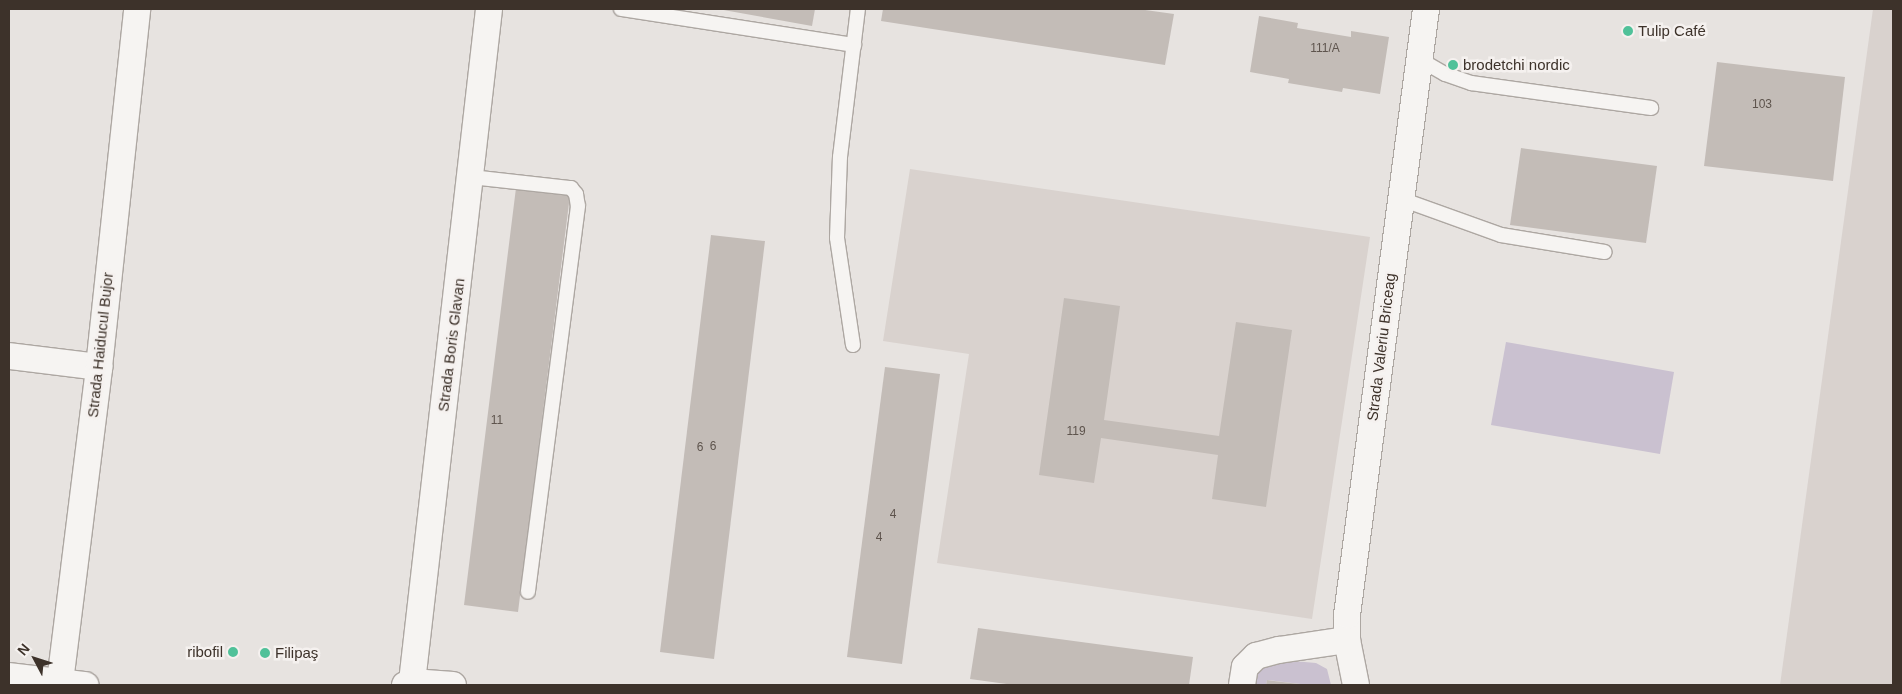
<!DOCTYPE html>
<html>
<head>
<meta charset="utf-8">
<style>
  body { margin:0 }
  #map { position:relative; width:1902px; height:694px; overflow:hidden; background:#e7e3e0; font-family:Arial,sans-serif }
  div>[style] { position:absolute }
  .built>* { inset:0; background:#d9d2ce }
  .green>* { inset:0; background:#cac1d0 }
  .building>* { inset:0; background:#c3bcb7 }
  .roads { filter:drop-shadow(1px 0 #ada7a2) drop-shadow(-1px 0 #ada7a2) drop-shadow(0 1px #ada7a2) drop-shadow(0 -1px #ada7a2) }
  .service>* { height:14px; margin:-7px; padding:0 7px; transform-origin:7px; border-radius:7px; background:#f6f4f2 }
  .minor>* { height:26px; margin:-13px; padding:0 13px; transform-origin:13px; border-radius:13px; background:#f6f4f2 }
  .dots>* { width:14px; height:14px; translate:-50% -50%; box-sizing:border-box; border:2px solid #f5f1ef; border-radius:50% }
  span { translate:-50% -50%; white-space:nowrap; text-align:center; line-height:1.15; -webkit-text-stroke:5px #f5f1ef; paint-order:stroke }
  .number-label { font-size:12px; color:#5e544d }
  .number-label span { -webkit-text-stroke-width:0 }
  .poi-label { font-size:15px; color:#3d322a }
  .left { translate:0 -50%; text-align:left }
  .right { translate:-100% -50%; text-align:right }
  .street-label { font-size:15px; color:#3d322a }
  .frame { position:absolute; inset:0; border:10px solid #3d322a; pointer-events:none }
  .north { position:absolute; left:10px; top:634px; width:50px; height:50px; -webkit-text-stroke:4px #f5f1ef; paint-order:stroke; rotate:310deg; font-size:14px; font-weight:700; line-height:20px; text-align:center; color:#3d322a }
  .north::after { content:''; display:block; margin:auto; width:18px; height:22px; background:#3d322a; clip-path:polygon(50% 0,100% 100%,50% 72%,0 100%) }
</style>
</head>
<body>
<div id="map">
  <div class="built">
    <div style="clip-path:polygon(1873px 9px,1893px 9px,1893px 685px,1780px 685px)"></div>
    <div style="clip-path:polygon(910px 169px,1370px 237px,1312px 619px,937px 563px,969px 354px,883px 341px)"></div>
  </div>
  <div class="green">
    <div style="clip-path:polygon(1506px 342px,1674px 372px,1660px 454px,1491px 425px)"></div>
    <div style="clip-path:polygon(1281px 660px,1316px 663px,1327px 669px,1331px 685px,1308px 685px,1267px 680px,1266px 685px,1249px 685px,1256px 666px)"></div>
  </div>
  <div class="building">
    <div style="clip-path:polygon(718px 9px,815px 9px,812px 26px)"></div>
    <div style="clip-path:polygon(883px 9px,1138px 9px,1174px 14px,1165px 65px,881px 21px)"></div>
    <div style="clip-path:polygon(1259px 16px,1298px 23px,1297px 28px,1351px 37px,1351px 31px,1389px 37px,1380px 94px,1343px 88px,1342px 92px,1288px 83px,1289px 79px,1250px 72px)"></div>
    <div style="clip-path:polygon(1717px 62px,1845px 77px,1833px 181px,1704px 166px)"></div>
    <div style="clip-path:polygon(1521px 148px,1657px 166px,1646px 243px,1510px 225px)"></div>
    <div style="clip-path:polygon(516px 188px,570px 195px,518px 612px,464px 605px)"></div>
    <div style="clip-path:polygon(711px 235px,765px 241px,714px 659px,660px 652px)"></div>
    <div style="clip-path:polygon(1064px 298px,1120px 306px,1104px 420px,1219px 436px,1236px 322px,1292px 330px,1266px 507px,1212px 499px,1218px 455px,1101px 438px,1094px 483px,1039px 475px)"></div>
    <div style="clip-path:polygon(885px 367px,940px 374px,902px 664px,847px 657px)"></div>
    <div style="clip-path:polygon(978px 628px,1193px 657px,1189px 685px,1014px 685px,970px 679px)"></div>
    <div style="clip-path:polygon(1267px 680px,1299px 684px,1299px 685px,1266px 685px)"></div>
  </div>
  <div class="roads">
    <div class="service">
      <div style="left:621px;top:9px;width:236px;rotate:8.8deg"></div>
      <div style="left:1419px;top:59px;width:30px;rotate:30deg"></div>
      <div style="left:1445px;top:74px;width:28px;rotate:19deg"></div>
      <div style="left:1471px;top:83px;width:182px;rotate:7.9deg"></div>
      <div style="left:471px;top:177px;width:101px;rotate:6.3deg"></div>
      <div style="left:571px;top:188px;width:8px;rotate:50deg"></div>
      <div style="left:576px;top:194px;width:12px;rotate:81deg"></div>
      <div style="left:578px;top:206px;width:389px;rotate:97.4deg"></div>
      <div style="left:1401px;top:199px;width:106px;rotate:19.8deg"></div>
      <div style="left:1501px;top:235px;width:105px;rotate:9.3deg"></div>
      <div style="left:853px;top:345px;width:108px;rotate:-98.5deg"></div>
      <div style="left:837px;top:238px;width:81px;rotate:-87.9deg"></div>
      <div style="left:840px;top:157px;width:149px;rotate:-83.1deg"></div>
    </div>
    <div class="minor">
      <div style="left:9px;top:356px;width:91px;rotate:7deg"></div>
      <div style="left:9px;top:676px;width:77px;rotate:6.8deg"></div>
      <div style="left:60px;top:682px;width:317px;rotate:-82.9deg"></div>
      <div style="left:99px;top:367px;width:360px;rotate:-83.9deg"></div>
      <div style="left:412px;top:682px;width:677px;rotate:-83.47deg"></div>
      <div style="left:405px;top:685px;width:8px;rotate:-23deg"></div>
      <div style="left:412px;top:682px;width:41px;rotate:4.2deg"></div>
      <div style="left:1242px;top:685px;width:18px;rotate:-81deg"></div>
      <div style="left:1245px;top:667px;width:16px;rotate:-45deg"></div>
      <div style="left:1256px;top:656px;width:24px;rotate:-15deg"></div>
      <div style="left:1279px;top:650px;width:69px;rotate:-8.4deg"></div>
      <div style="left:1356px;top:685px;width:46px;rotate:-101.3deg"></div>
      <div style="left:1347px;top:640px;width:25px;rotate:-90deg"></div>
      <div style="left:1347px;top:615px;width:611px;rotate:-82.57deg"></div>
    </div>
  </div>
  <div class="dots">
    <div style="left:1628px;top:31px;background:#50c199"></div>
    <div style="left:1453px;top:65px;background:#50c199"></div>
    <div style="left:233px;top:652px;background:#50c199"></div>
    <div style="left:265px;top:653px;background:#50c199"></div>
  </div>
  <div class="number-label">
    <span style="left:1325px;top:49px">111/A</span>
    <span style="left:1762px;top:105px">103</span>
    <span style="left:497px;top:421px">11</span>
    <span style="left:1076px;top:432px">119</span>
    <span style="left:713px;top:447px">6</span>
    <span style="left:700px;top:448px">6</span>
    <span style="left:893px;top:515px">4</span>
    <span style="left:879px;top:538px">4</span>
  </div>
  <div class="poi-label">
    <span class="left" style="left:1638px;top:31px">Tulip Café</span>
    <span class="left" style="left:1463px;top:65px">brodetchi nordic</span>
    <span class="right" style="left:223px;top:652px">ribofil</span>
    <span class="left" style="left:275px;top:653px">Filipaş</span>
  </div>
  <div class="street-label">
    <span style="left:100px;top:345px;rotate:-84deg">Strada Haiducul Bujor</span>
    <span style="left:451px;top:345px;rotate:-83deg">Strada Boris Glavan</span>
    <span style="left:1381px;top:347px;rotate:-83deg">Strada Valeriu Briceag</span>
  </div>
  <div class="frame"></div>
  <div class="north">N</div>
</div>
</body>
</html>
